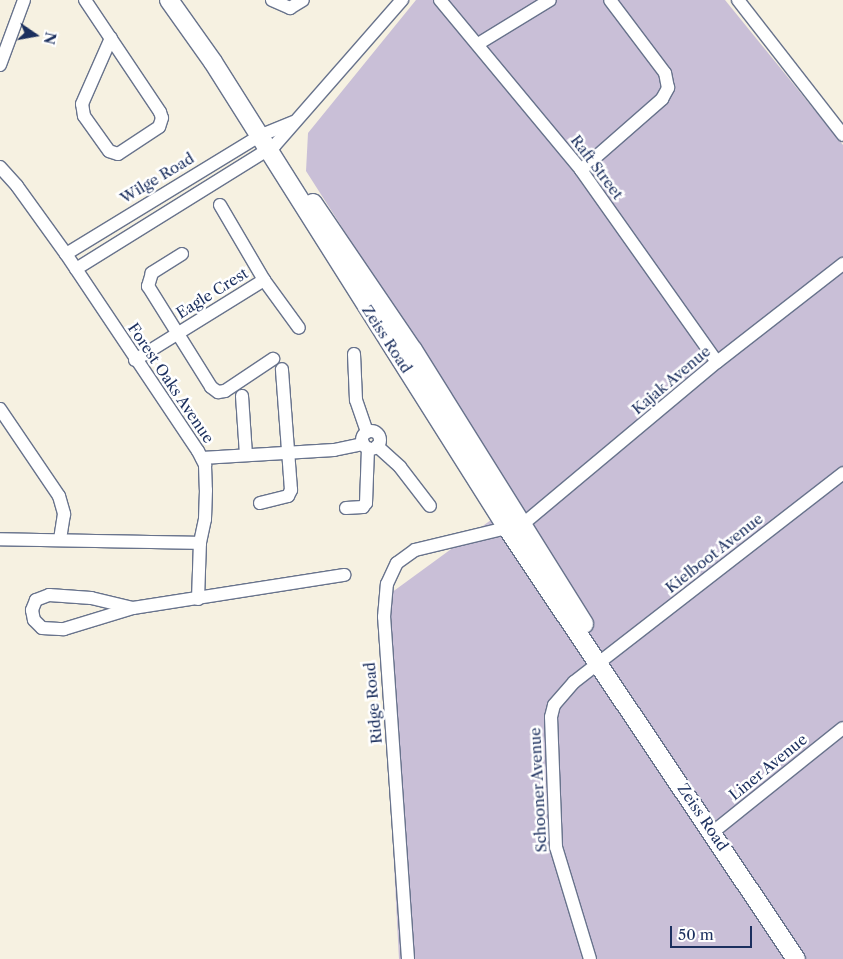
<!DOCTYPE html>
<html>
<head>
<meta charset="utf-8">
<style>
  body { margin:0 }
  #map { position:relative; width:843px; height:959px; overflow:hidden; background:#f6f1e1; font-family:"Libre Caslon Text",serif }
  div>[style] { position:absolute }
  .industrial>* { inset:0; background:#c9bfd7 }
  .roads { filter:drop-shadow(1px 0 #68738c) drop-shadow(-1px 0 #68738c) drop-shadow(0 1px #68738c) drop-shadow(0 -1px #68738c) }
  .street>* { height:12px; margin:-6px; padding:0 6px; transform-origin:6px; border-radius:6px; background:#fff }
  .street>.ring { margin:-6px; padding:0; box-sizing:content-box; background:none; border:12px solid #fff; border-radius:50% }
  .secondary>* { height:18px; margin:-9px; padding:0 9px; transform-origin:9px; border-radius:9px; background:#fff }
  span { translate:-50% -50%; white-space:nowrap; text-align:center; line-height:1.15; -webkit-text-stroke:5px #fff; paint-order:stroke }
  .street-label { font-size:15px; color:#1b2f5e }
  .north { position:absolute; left:10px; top:10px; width:50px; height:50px; -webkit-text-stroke:4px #fff; paint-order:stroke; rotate:102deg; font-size:14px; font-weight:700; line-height:20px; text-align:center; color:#1b2f5e }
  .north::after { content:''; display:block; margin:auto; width:18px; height:22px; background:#1b2f5e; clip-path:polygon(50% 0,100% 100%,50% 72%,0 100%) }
  .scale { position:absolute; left:670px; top:926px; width:82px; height:22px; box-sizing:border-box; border:2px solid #1b2f5e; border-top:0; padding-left:6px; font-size:15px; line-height:18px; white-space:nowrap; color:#1b2f5e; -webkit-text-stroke:4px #fff; paint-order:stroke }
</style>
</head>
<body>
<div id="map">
  <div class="industrial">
    <div style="clip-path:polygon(416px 0,725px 0,843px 145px,843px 959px,399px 959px,380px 601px,517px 501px,306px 171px,308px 133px)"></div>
  </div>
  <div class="roads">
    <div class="street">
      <div style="left:85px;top:0;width:135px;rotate:56.2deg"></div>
      <div style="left:160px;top:112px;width:6px;rotate:72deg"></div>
      <div style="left:162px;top:118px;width:9px;rotate:108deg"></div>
      <div style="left:159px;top:127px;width:49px;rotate:146.6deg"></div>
      <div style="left:118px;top:154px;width:9px;rotate:-162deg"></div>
      <div style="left:109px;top:151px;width:43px;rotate:-125.5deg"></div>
      <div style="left:84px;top:116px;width:12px;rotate:-99deg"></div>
      <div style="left:82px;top:104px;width:72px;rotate:-66.3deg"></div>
      <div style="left:272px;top:0;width:20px;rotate:24deg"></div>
      <div style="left:290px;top:8px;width:15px;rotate:-32deg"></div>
      <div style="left:440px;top:0;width:221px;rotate:50.3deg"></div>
      <div style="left:581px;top:170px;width:235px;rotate:54.7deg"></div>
      <div style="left:738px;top:0;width:171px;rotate:52.1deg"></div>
      <div style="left:478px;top:44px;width:84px;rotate:-31.4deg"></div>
      <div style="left:0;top:65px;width:69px;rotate:-69.7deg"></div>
      <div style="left:0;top:167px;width:25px;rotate:48deg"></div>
      <div style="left:17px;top:186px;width:84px;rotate:54.2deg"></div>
      <div style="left:66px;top:254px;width:237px;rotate:56.2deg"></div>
      <div style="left:198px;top:451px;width:16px;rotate:63deg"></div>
      <div style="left:205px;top:465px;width:25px;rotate:88deg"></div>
      <div style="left:206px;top:490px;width:29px;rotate:92deg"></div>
      <div style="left:205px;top:519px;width:25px;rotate:102deg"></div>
      <div style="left:200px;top:543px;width:200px;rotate:-178.9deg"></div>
      <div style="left:581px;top:170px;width:108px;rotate:-41.2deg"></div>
      <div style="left:662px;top:99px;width:13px;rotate:-61deg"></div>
      <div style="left:668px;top:88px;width:15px;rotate:-101deg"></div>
      <div style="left:665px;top:73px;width:91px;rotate:-127deg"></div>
      <div style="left:220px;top:205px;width:87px;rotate:59.6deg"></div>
      <div style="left:264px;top:280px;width:59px;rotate:53.9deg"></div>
      <div style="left:66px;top:254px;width:226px;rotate:-31.4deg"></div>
      <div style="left:259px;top:136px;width:37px;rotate:-22deg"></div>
      <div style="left:182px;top:254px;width:36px;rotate:148deg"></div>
      <div style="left:152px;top:273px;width:14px;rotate:107deg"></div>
      <div style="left:148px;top:286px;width:119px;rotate:58deg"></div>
      <div style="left:211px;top:387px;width:9px;rotate:36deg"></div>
      <div style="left:218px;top:392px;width:7px;rotate:-8deg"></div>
      <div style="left:225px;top:391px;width:58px;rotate:-33.7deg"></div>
      <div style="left:76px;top:269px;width:234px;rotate:-31.9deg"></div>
      <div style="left:275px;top:145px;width:193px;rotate:-48.8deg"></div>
      <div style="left:354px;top:354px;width:46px;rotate:87.5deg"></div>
      <div style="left:356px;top:400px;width:34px;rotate:71deg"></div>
      <div style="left:135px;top:360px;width:152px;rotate:-31.8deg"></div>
      <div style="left:242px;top:396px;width:59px;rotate:86.1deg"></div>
      <div style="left:0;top:409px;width:105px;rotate:55.9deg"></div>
      <div style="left:59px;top:496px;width:19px;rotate:74deg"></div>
      <div style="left:64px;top:514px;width:26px;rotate:99deg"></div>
      <div class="ring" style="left:362px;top:431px;width:6px;height:6px"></div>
      <div style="left:377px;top:446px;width:31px;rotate:42deg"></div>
      <div style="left:400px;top:467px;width:49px;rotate:52.4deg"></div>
      <div style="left:202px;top:458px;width:132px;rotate:-3.5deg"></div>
      <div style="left:334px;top:450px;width:30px;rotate:-12deg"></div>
      <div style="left:260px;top:503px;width:29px;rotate:-14deg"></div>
      <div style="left:288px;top:496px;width:7px;rotate:-63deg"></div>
      <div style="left:291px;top:490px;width:121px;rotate:-94.3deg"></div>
      <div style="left:346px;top:508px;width:17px;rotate:-3deg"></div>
      <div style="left:363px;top:507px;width:5px;rotate:-53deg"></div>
      <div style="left:366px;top:503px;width:55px;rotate:-87.9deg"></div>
      <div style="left:198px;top:599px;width:56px;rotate:-88deg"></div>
      <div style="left:133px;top:608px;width:43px;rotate:-166.6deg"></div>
      <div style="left:91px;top:598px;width:42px;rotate:-175.9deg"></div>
      <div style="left:49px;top:595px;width:14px;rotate:159deg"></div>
      <div style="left:36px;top:600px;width:11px;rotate:112deg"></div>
      <div style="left:32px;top:610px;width:10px;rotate:79deg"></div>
      <div style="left:34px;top:620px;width:11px;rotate:45deg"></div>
      <div style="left:42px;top:628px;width:22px;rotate:3deg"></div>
      <div style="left:64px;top:629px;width:72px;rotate:-16.9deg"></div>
      <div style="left:133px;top:608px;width:214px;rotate:-8.9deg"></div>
      <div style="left:713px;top:832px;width:166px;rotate:-38.7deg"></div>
      <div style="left:408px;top:959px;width:343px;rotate:-94deg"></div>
      <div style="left:384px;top:617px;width:33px;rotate:-85deg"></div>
      <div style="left:387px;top:584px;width:23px;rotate:-65deg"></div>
      <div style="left:397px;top:563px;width:22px;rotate:-36deg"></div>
      <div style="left:415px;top:550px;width:111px;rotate:-13.5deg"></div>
      <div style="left:523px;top:524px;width:253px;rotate:-39.9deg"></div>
      <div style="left:717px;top:362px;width:160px;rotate:-37.9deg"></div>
      <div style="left:590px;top:959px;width:117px;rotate:-106.9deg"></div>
      <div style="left:556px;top:847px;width:130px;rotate:-92.2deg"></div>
      <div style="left:551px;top:717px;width:12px;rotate:-76deg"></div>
      <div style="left:554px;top:705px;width:30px;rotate:-49deg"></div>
      <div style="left:574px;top:682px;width:341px;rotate:-37.8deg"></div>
    </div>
    <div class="secondary">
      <div style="left:169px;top:0;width:76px;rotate:54.6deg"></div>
      <div style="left:213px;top:62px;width:551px;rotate:57.75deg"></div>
      <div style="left:507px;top:528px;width:519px;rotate:56.16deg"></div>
      <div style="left:313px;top:203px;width:178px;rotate:55.8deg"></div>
      <div style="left:413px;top:350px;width:323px;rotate:58deg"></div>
    </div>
  </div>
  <div class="street-label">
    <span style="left:597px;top:167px;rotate:53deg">Raft Street</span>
    <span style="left:157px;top:178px;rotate:-31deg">Wilge Road</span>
    <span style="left:212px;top:293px;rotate:-32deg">Eagle Crest</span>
    <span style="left:387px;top:339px;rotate:57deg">Zeiss Road</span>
    <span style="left:671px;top:380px;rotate:-40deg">Kajak Avenue</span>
    <span style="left:171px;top:383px;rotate:56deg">Forest Oaks Avenue</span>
    <span style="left:714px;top:553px;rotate:-38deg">Kielboot Avenue</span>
    <span style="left:373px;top:703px;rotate:-95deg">Ridge Road</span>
    <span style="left:768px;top:767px;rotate:-39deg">Liner Avenue</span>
    <span style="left:538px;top:790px;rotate:-93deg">Schooner Avenue</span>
    <span style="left:703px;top:817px;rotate:56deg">Zeiss Road</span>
  </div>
  <div class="north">N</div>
  <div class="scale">50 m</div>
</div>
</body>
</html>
